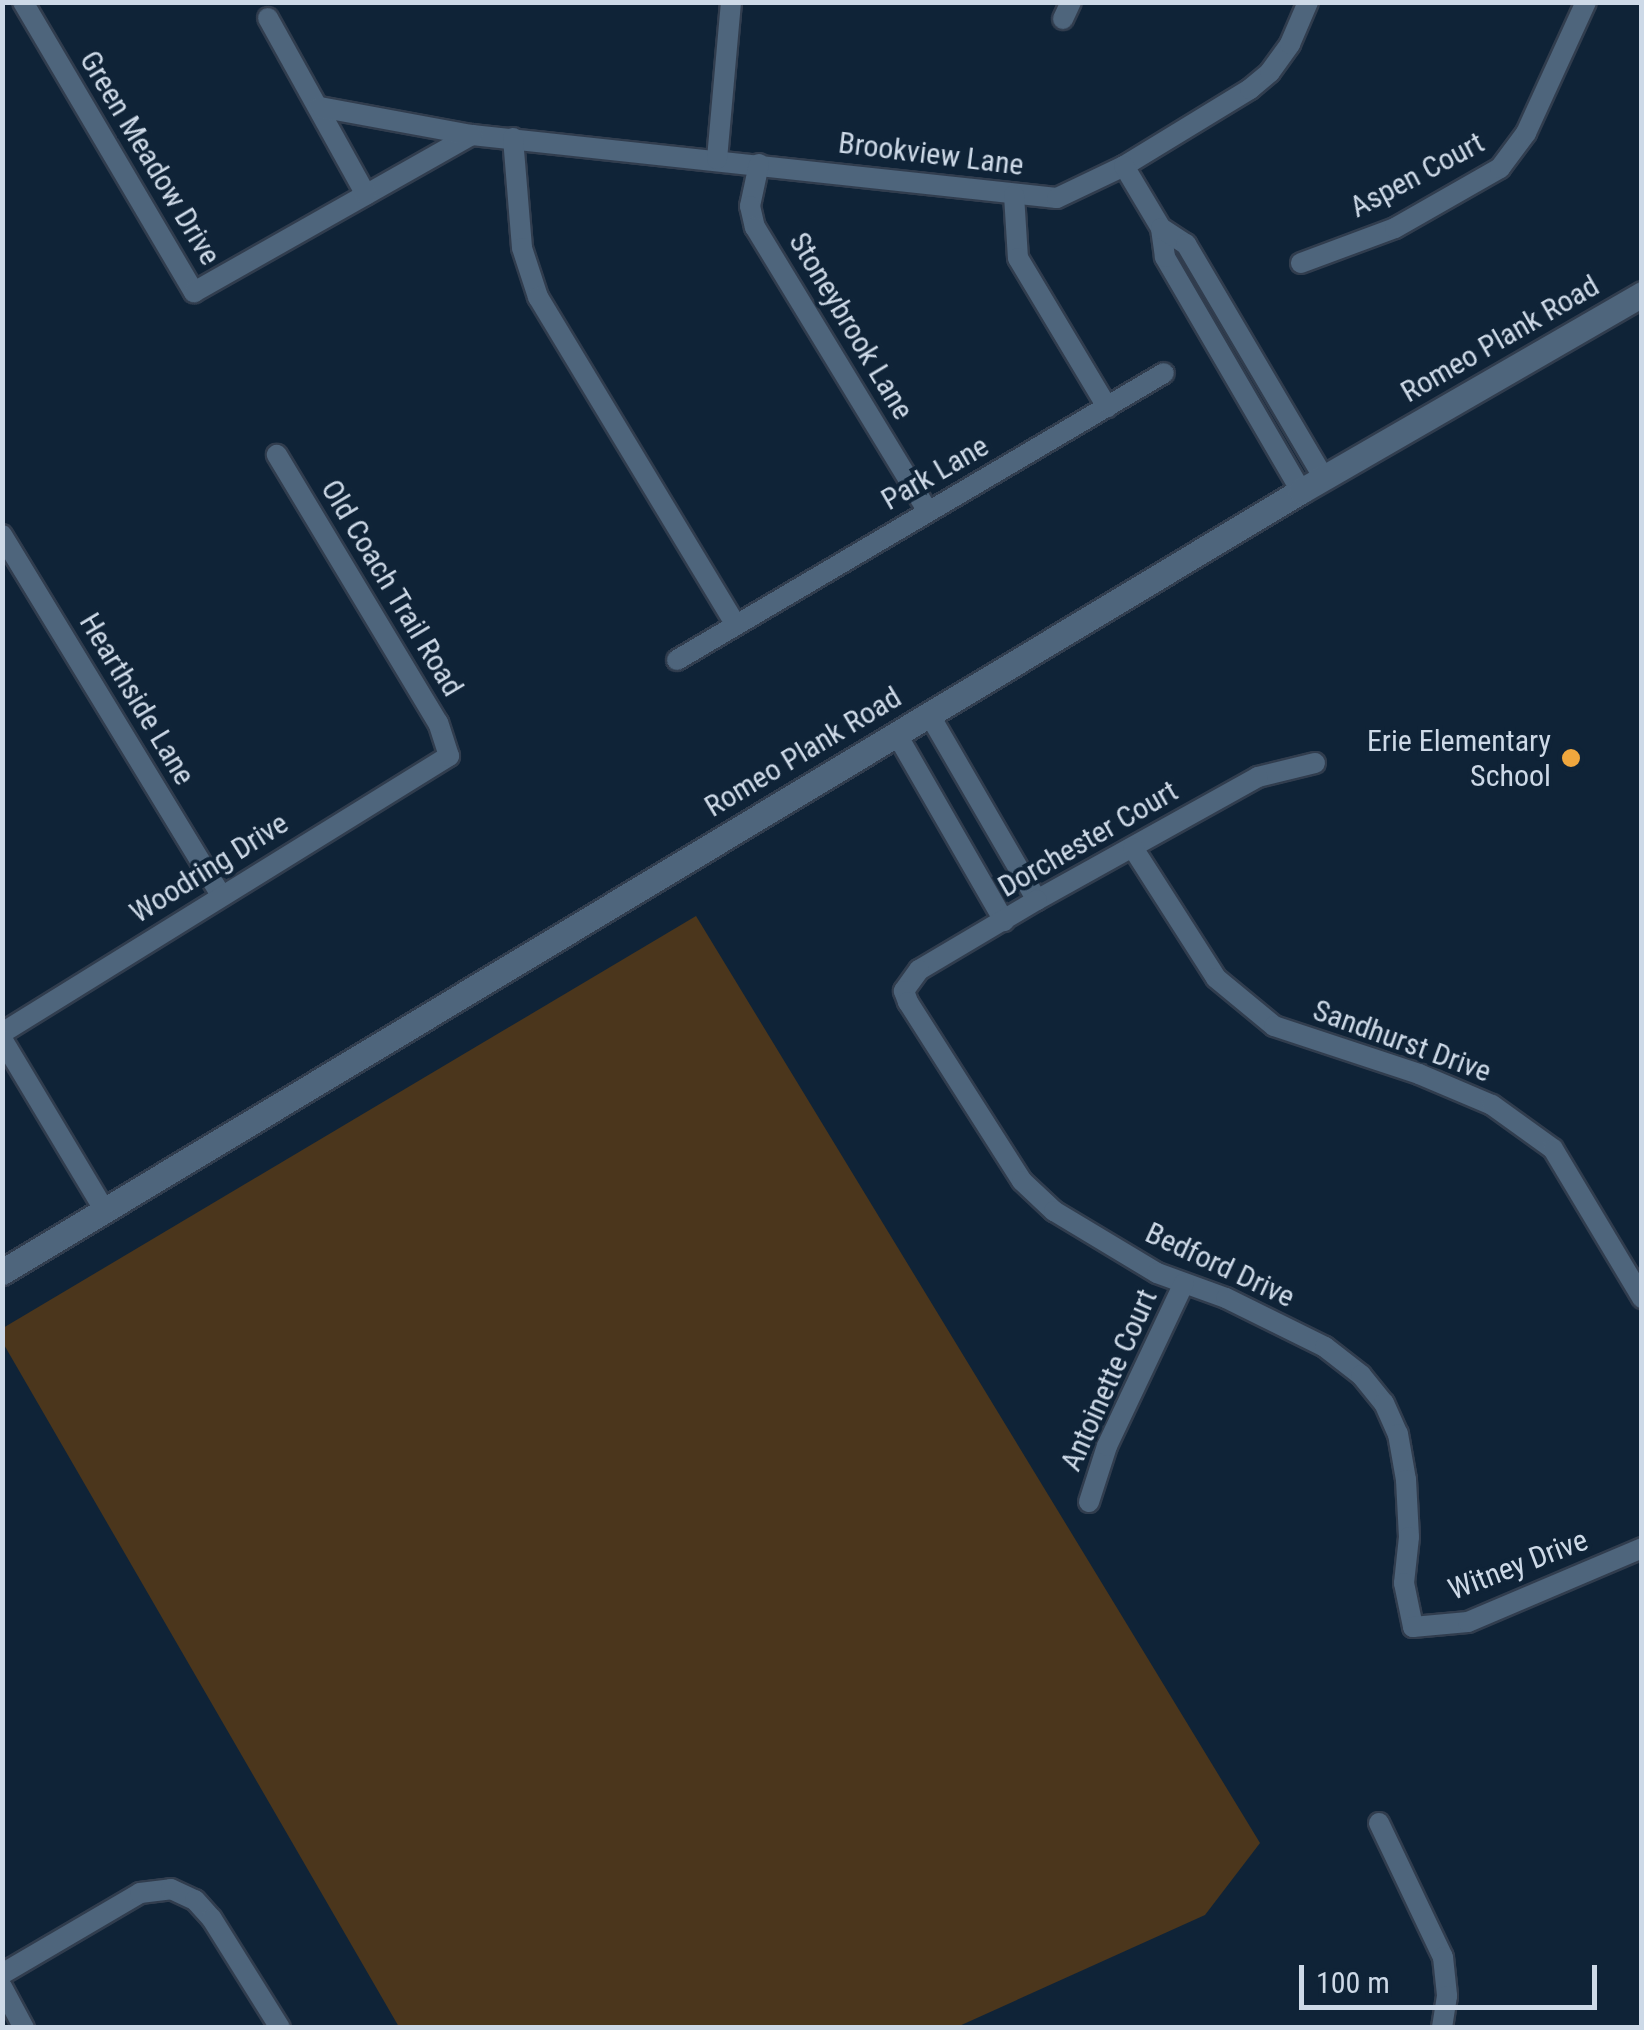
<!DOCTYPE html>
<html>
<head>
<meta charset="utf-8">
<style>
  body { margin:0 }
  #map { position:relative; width:1644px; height:2030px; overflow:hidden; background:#0f2337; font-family:"Roboto Condensed",sans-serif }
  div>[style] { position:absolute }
  .green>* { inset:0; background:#4b361c }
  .roads { filter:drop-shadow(2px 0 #313d4e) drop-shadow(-2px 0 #313d4e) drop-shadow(0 2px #313d4e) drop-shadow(0 -2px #313d4e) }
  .street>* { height:20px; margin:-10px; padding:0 10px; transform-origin:10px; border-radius:10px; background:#4e657c }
  .secondary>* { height:25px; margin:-12.5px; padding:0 12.5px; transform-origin:12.5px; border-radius:12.5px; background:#4e657c }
  .dots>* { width:28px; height:28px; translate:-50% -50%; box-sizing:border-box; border:5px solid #0f2337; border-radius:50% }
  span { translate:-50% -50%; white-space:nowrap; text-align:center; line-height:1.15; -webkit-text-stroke:8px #0f2337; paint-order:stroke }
  .street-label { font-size:30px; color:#cdd9e7 }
  .poi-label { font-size:30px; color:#cdd9e7 }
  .right { translate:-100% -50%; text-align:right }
  .frame { position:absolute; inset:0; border:5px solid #cdd9e7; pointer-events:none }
  .scale { position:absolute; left:1299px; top:1965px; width:298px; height:45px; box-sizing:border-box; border:5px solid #cdd9e7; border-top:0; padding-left:12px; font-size:30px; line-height:35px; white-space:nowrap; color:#cdd9e7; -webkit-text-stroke:8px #0f2337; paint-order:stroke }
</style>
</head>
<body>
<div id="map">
  <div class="green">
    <div style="clip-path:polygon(696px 916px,1260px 1843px,1205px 1915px,957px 2027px,399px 2027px,3px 1343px,3px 1328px)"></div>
  </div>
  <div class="roads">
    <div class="street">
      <div style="left:23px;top:2px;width:337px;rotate:59.5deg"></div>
      <div style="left:194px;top:292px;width:319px;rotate:-29.5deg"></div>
      <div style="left:472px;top:135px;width:588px;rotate:6.15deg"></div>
      <div style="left:1057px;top:198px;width:74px;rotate:-25.5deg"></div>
      <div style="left:1124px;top:166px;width:148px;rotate:-31.4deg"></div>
      <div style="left:1250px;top:89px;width:26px;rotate:-40deg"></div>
      <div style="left:1270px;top:72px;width:34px;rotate:-54deg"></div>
      <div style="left:1290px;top:44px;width:46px;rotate:-66.8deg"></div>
      <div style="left:268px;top:18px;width:202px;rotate:61deg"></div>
      <div style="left:1063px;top:19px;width:19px;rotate:-65deg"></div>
      <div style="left:319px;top:107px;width:156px;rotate:10.4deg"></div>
      <div style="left:513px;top:138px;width:110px;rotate:85.3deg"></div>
      <div style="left:522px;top:248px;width:52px;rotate:71.9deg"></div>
      <div style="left:538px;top:297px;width:382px;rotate:58.9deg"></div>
      <div style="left:717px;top:159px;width:158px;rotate:-84.9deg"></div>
      <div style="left:759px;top:164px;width:43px;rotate:102.1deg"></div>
      <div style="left:750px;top:206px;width:22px;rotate:77deg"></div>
      <div style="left:755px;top:227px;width:333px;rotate:58.7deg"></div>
      <div style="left:1124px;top:166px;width:72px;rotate:59.2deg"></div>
      <div style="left:1014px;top:195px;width:63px;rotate:86.4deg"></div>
      <div style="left:1018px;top:258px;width:174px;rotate:59.1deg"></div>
      <div style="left:1301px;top:263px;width:100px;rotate:-20.4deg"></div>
      <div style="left:1395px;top:228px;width:121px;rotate:-29.7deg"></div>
      <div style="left:1500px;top:168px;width:44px;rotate:-53.4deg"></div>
      <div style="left:1526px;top:133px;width:144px;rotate:-65.4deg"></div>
      <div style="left:1301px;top:491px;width:271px;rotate:-120.2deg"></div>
      <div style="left:1165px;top:257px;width:29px;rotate:-98deg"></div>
      <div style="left:1161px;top:228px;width:30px;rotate:33deg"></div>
      <div style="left:1186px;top:244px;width:272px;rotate:59.5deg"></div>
      <div style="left:2px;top:535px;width:420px;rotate:58.7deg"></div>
      <div style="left:677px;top:660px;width:565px;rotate:-30.51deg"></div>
      <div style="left:929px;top:714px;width:215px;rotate:59.9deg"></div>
      <div style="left:896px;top:733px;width:217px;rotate:60.1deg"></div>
      <div style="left:1315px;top:763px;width:59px;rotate:166.2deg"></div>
      <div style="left:1258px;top:777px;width:253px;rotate:150.9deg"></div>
      <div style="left:1037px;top:900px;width:137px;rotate:149.3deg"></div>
      <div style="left:919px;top:970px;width:26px;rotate:126deg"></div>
      <div style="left:904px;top:991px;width:12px;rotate:70deg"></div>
      <div style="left:908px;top:1002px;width:212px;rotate:57.5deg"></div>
      <div style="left:1022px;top:1181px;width:44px;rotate:43.2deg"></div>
      <div style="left:1054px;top:1211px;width:120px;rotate:31deg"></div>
      <div style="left:1157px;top:1273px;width:73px;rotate:19.9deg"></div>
      <div style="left:1226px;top:1298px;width:110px;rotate:26.3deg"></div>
      <div style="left:1325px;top:1347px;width:46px;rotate:37.9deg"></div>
      <div style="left:1361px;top:1375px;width:36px;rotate:51deg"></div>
      <div style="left:1384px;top:1403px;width:34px;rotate:66deg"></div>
      <div style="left:1398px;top:1434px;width:47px;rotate:80.1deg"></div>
      <div style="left:1406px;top:1480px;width:57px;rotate:87deg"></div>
      <div style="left:1409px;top:1537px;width:46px;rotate:96.2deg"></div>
      <div style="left:1404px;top:1583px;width:45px;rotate:78.4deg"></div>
      <div style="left:1413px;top:1627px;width:55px;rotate:-5.2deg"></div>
      <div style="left:1468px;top:1622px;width:189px;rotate:-23deg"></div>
      <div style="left:1133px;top:848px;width:154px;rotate:57.4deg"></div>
      <div style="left:1216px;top:978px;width:75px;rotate:39.6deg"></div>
      <div style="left:1274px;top:1026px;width:153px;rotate:18.3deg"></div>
      <div style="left:1419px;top:1074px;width:79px;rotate:23deg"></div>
      <div style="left:1492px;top:1105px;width:75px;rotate:35.8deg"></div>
      <div style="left:1553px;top:1149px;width:174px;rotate:59.1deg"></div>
      <div style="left:2px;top:1033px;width:526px;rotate:-31.79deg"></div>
      <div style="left:449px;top:756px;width:35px;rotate:-108deg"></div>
      <div style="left:438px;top:723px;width:313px;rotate:-121deg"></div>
      <div style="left:2px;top:1039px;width:200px;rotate:59.1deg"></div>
      <div style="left:1089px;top:1502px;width:59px;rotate:-72.2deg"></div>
      <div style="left:1107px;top:1446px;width:180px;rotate:-64.7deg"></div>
      <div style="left:1379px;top:1823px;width:148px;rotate:64.5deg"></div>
      <div style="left:1443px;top:1957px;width:39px;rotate:84deg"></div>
      <div style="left:1447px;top:1996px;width:32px;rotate:99deg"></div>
      <div style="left:2px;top:1974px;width:160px;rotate:-30.4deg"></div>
      <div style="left:140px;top:1893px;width:31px;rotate:-7deg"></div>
      <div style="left:171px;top:1889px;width:26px;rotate:25deg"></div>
      <div style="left:195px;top:1900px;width:25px;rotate:48deg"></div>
      <div style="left:212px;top:1919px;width:128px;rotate:58deg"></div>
      <div style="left:2px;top:1987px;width:47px;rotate:61.8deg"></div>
    </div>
    <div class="secondary">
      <div style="left:2px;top:1272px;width:1516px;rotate:-31.02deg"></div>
      <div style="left:1301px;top:491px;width:394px;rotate:-30deg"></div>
    </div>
  </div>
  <div class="dots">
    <div style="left:1571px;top:758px;background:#efa73e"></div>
  </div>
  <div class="street-label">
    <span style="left:931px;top:154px;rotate:7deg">Brookview Lane</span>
    <span style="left:150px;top:158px;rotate:59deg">Green Meadow Drive</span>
    <span style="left:1417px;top:175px;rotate:-28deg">Aspen Court</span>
    <span style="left:851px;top:326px;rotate:59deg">Stoneybrook Lane</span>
    <span style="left:1500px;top:339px;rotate:-30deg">Romeo Plank Road</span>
    <span style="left:935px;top:473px;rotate:-30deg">Park Lane</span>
    <span style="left:392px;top:588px;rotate:59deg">Old Coach Trail Road</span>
    <span style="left:137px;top:699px;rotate:59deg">Hearthside Lane</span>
    <span style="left:803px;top:752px;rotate:-31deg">Romeo Plank Road</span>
    <span style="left:1088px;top:839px;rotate:-30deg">Dorchester Court</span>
    <span style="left:209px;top:868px;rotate:-32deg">Woodring Drive</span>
    <span style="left:1402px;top:1041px;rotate:20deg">Sandhurst Drive</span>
    <span style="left:1220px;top:1265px;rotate:25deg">Bedford Drive</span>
    <span style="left:1109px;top:1380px;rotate:-66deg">Antoinette Court</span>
    <span style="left:1518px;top:1565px;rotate:-21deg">Witney Drive</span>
  </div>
  <div class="poi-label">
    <span class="right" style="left:1551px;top:758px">Erie Elementary<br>School</span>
  </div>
  <div class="frame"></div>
  <div class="scale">100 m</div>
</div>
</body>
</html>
